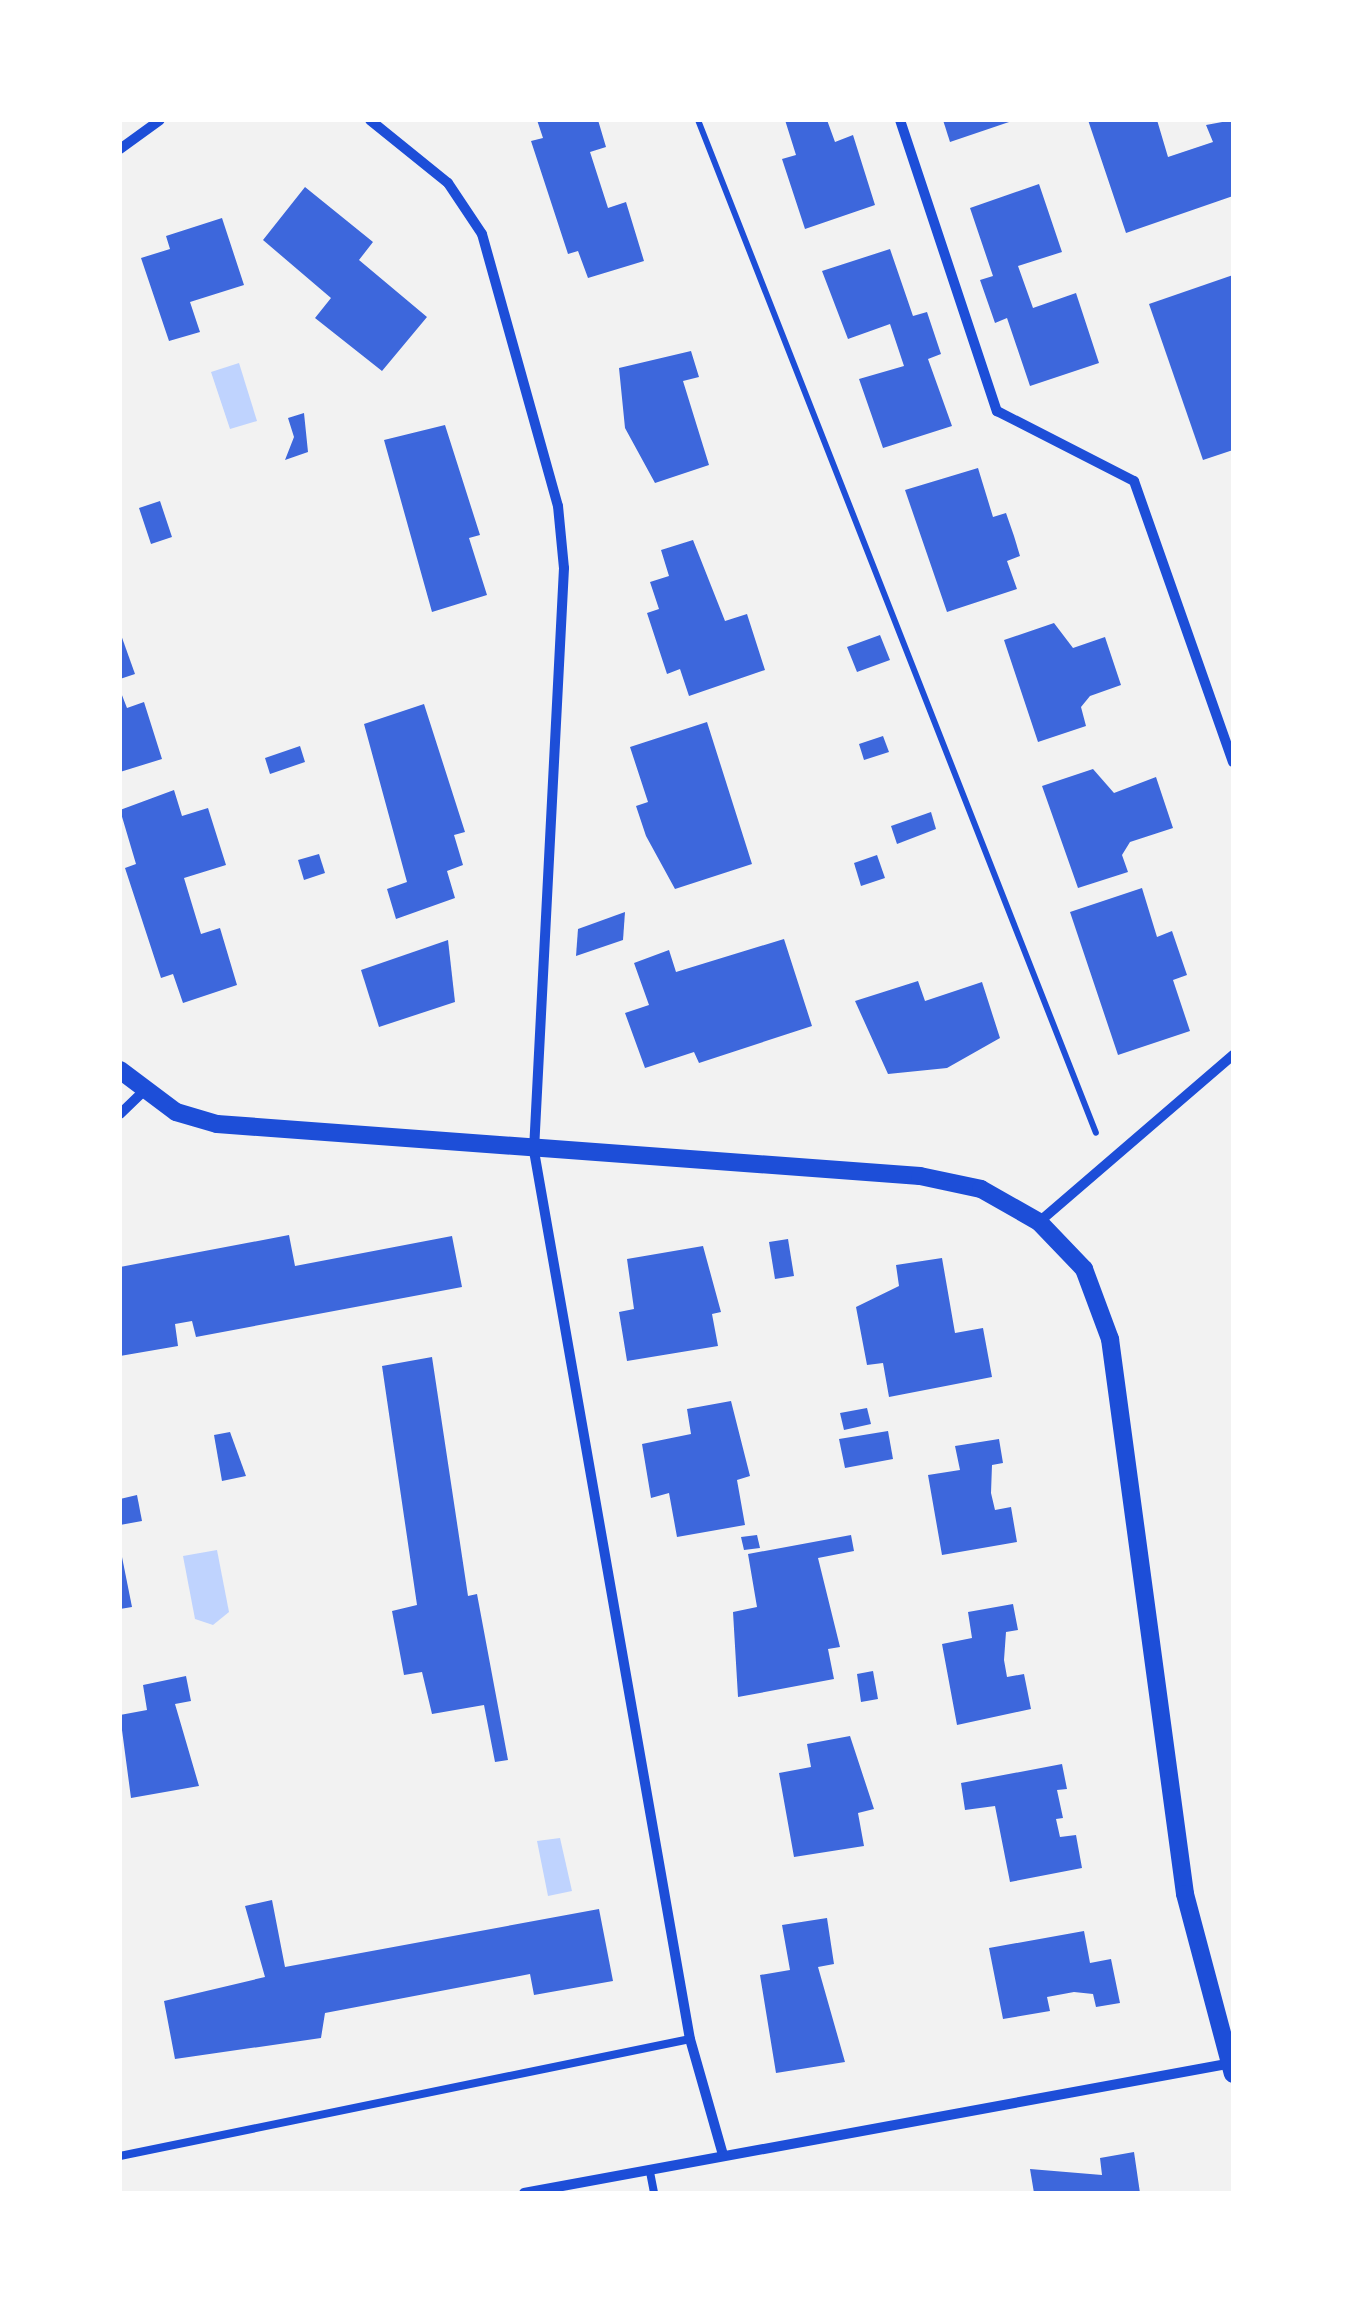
<!DOCTYPE html>
<html>
<head>
<meta charset="utf-8">
<style>
  body { margin:0 }
  #map { position:relative; width:1353px; height:2313px; overflow:hidden; background:#f2f2f2; font-family:"DejaVu Sans",sans-serif }
  div>[style] { position:absolute }
  .water>* { inset:0; background:#bfd3fe }
  .building>* { inset:0; background:#3d67dc }
  .path>* { height:6px; margin:-3px; padding:0 3px; transform-origin:3px; border-radius:3px; background:#1d4ed8 }
  .service>* { height:8px; margin:-4px; padding:0 4px; transform-origin:4px; border-radius:4px; background:#1d4ed8 }
  .minor>* { height:10px; margin:-5px; padding:0 5px; transform-origin:5px; border-radius:5px; background:#1d4ed8 }
  .tertiary>* { height:18px; margin:-9px; padding:0 9px; transform-origin:9px; border-radius:9px; background:#1d4ed8 }
  span { translate:-50% -50%; white-space:nowrap; text-align:center; line-height:1.15; -webkit-text-stroke:9px #fff; paint-order:stroke }
  .frame { position:absolute; inset:0; border:122px solid #fff; pointer-events:none }
</style>
</head>
<body>
<div id="map">
  <div class="water">
    <div style="clip-path:polygon(239px 363px,257px 421px,230px 429px,211px 372px)"></div>
    <div style="clip-path:polygon(217px 1550px,229px 1612px,213px 1625px,195px 1619px,183px 1556px)"></div>
    <div style="clip-path:polygon(560px 1838px,572px 1891px,548px 1896px,537px 1841px)"></div>
  </div>
  <div class="building">
    <div style="clip-path:polygon(537px 120px,598px 120px,606px 147px,590px 152px,608px 208px,626px 202px,644px 261px,588px 278px,578px 251px,568px 254px,531px 141px,543px 138px)"></div>
    <div style="clip-path:polygon(785px 120px,827px 120px,835px 142px,853px 135px,875px 205px,805px 229px,782px 159px,796px 155px)"></div>
    <div style="clip-path:polygon(943px 120px,1012px 120px,1012px 121px,950px 142px)"></div>
    <div style="clip-path:polygon(1088px 120px,1157px 120px,1168px 157px,1213px 142px,1206px 125px,1233px 120px,1233px 196px,1126px 233px)"></div>
    <div style="clip-path:polygon(1039px 184px,1062px 252px,1018px 266px,1033px 308px,1076px 293px,1099px 363px,1030px 386px,1007px 318px,995px 323px,980px 280px,993px 276px,970px 208px)"></div>
    <div style="clip-path:polygon(305px 187px,373px 242px,359px 260px,427px 317px,382px 371px,315px 318px,331px 298px,263px 240px)"></div>
    <div style="clip-path:polygon(222px 218px,244px 285px,190px 302px,200px 332px,169px 341px,141px 258px,170px 249px,166px 236px)"></div>
    <div style="clip-path:polygon(890px 249px,913px 316px,927px 312px,941px 354px,928px 359px,952px 426px,883px 448px,859px 379px,904px 366px,890px 324px,848px 339px,822px 271px)"></div>
    <div style="clip-path:polygon(1233px 275px,1233px 450px,1203px 460px,1149px 304px)"></div>
    <div style="clip-path:polygon(691px 351px,699px 377px,683px 381px,709px 465px,655px 483px,625px 428px,619px 368px)"></div>
    <div style="clip-path:polygon(304px 413px,308px 452px,285px 460px,294px 437px,288px 418px)"></div>
    <div style="clip-path:polygon(445px 425px,480px 535px,469px 538px,487px 595px,432px 612px,384px 440px)"></div>
    <div style="clip-path:polygon(978px 468px,993px 517px,1006px 513px,1014px 536px,1020px 556px,1007px 561px,1017px 589px,947px 612px,905px 490px)"></div>
    <div style="clip-path:polygon(160px 501px,172px 537px,151px 544px,139px 508px)"></div>
    <div style="clip-path:polygon(693px 540px,725px 621px,747px 614px,765px 670px,689px 696px,680px 669px,667px 674px,647px 613px,659px 609px,650px 582px,669px 576px,661px 550px)"></div>
    <div style="clip-path:polygon(1054px 623px,1073px 648px,1105px 637px,1121px 685px,1090px 696px,1081px 707px,1086px 726px,1038px 742px,1004px 640px)"></div>
    <div style="clip-path:polygon(120px 632px,135px 674px,120px 679px)"></div>
    <div style="clip-path:polygon(880px 635px,890px 660px,857px 672px,847px 647px)"></div>
    <div style="clip-path:polygon(120px 690px,127px 708px,144px 702px,162px 759px,120px 772px)"></div>
    <div style="clip-path:polygon(424px 704px,465px 832px,454px 835px,463px 865px,447px 871px,455px 898px,396px 919px,387px 889px,407px 882px,364px 724px)"></div>
    <div style="clip-path:polygon(707px 722px,752px 864px,675px 889px,646px 836px,636px 806px,648px 802px,630px 747px)"></div>
    <div style="clip-path:polygon(883px 736px,889px 752px,864px 760px,859px 744px)"></div>
    <div style="clip-path:polygon(300px 746px,305px 762px,270px 774px,265px 758px)"></div>
    <div style="clip-path:polygon(1093px 769px,1114px 793px,1156px 777px,1173px 828px,1130px 842px,1122px 855px,1128px 872px,1078px 888px,1042px 786px)"></div>
    <div style="clip-path:polygon(174px 790px,182px 816px,208px 808px,226px 865px,184px 878px,201px 934px,220px 928px,237px 985px,183px 1003px,173px 974px,161px 978px,125px 868px,136px 864px,120px 810px)"></div>
    <div style="clip-path:polygon(931px 812px,936px 829px,897px 844px,891px 826px)"></div>
    <div style="clip-path:polygon(319px 854px,325px 873px,304px 880px,298px 860px)"></div>
    <div style="clip-path:polygon(877px 855px,885px 878px,861px 886px,854px 863px)"></div>
    <div style="clip-path:polygon(1142px 888px,1157px 937px,1172px 931px,1187px 975px,1173px 980px,1190px 1031px,1118px 1055px,1070px 912px)"></div>
    <div style="clip-path:polygon(625px 912px,623px 940px,576px 956px,578px 929px)"></div>
    <div style="clip-path:polygon(784px 939px,812px 1026px,699px 1063px,694px 1052px,645px 1068px,625px 1013px,649px 1005px,634px 963px,669px 950px,676px 972px)"></div>
    <div style="clip-path:polygon(448px 940px,455px 1002px,379px 1027px,361px 970px)"></div>
    <div style="clip-path:polygon(918px 981px,925px 1001px,982px 982px,1000px 1038px,947px 1068px,888px 1074px,855px 1001px)"></div>
    <div style="clip-path:polygon(289px 1235px,295px 1266px,452px 1236px,462px 1287px,196px 1337px,192px 1321px,175px 1324px,178px 1346px,120px 1356px,120px 1267px)"></div>
    <div style="clip-path:polygon(788px 1239px,794px 1276px,775px 1279px,769px 1242px)"></div>
    <div style="clip-path:polygon(703px 1246px,721px 1312px,712px 1314px,718px 1346px,627px 1361px,619px 1312px,634px 1309px,627px 1259px)"></div>
    <div style="clip-path:polygon(942px 1258px,955px 1333px,983px 1328px,992px 1377px,889px 1397px,883px 1363px,867px 1365px,856px 1307px,899px 1286px,896px 1265px)"></div>
    <div style="clip-path:polygon(432px 1357px,468px 1596px,477px 1594px,508px 1760px,495px 1762px,484px 1705px,432px 1714px,422px 1672px,404px 1675px,392px 1611px,417px 1605px,382px 1366px)"></div>
    <div style="clip-path:polygon(731px 1401px,750px 1476px,737px 1480px,745px 1525px,677px 1537px,669px 1493px,651px 1498px,642px 1444px,691px 1434px,687px 1409px)"></div>
    <div style="clip-path:polygon(867px 1408px,871px 1424px,844px 1430px,840px 1413px)"></div>
    <div style="clip-path:polygon(888px 1431px,893px 1459px,845px 1468px,839px 1439px)"></div>
    <div style="clip-path:polygon(230px 1432px,246px 1476px,222px 1481px,214px 1435px)"></div>
    <div style="clip-path:polygon(999px 1439px,1003px 1463px,992px 1465px,991px 1493px,995px 1510px,1011px 1507px,1017px 1542px,942px 1555px,928px 1475px,960px 1470px,955px 1446px)"></div>
    <div style="clip-path:polygon(137px 1495px,142px 1521px,120px 1525px,120px 1499px)"></div>
    <div style="clip-path:polygon(757px 1535px,760px 1548px,744px 1550px,741px 1537px)"></div>
    <div style="clip-path:polygon(851px 1535px,854px 1551px,818px 1558px,840px 1647px,828px 1649px,834px 1679px,738px 1697px,733px 1612px,757px 1607px,748px 1554px)"></div>
    <div style="clip-path:polygon(120px 1547px,132px 1607px,120px 1609px)"></div>
    <div style="clip-path:polygon(1013px 1604px,1018px 1630px,1006px 1632px,1004px 1660px,1007px 1677px,1024px 1674px,1031px 1709px,957px 1725px,942px 1644px,972px 1638px,968px 1612px)"></div>
    <div style="clip-path:polygon(873px 1671px,878px 1699px,861px 1702px,857px 1674px)"></div>
    <div style="clip-path:polygon(186px 1676px,191px 1701px,175px 1704px,199px 1786px,131px 1798px,120px 1715px,147px 1710px,143px 1685px)"></div>
    <div style="clip-path:polygon(850px 1736px,874px 1809px,858px 1813px,864px 1846px,794px 1857px,779px 1773px,811px 1767px,807px 1744px)"></div>
    <div style="clip-path:polygon(1062px 1764px,1067px 1789px,1057px 1790px,1063px 1818px,1056px 1819px,1060px 1837px,1076px 1835px,1082px 1868px,1010px 1882px,995px 1806px,965px 1810px,961px 1783px)"></div>
    <div style="clip-path:polygon(272px 1900px,285px 1967px,599px 1909px,613px 1981px,534px 1995px,530px 1974px,325px 2013px,321px 2038px,175px 2059px,164px 2001px,265px 1977px,245px 1906px)"></div>
    <div style="clip-path:polygon(827px 1918px,834px 1964px,818px 1967px,845px 2062px,776px 2073px,760px 1975px,790px 1970px,782px 1925px)"></div>
    <div style="clip-path:polygon(1084px 1931px,1090px 1963px,1111px 1959px,1120px 2003px,1096px 2007px,1093px 1994px,1074px 1992px,1047px 1997px,1050px 2011px,1003px 2019px,989px 1948px)"></div>
    <div style="clip-path:polygon(1134px 2152px,1140px 2193px,1034px 2193px,1030px 2169px,1102px 2175px,1100px 2158px)"></div>
  </div>
  <div class="path">
    <div style="left:698px;top:120px;width:1088px;rotate:68.55deg"></div>
  </div>
  <div class="service">
    <div style="left:120px;top:2156px;width:582px;rotate:-11.6deg"></div>
    <div style="left:650px;top:2172px;width:21px;rotate:79deg"></div>
  </div>
  <div class="minor">
    <div style="left:370px;top:120px;width:100px;rotate:38.9deg"></div>
    <div style="left:448px;top:183px;width:61px;rotate:56.3deg"></div>
    <div style="left:482px;top:234px;width:282px;rotate:74.4deg"></div>
    <div style="left:558px;top:506px;width:62px;rotate:84.5deg"></div>
    <div style="left:564px;top:568px;width:584px;rotate:92.95deg"></div>
    <div style="left:534px;top:1151px;width:902px;rotate:80.04deg"></div>
    <div style="left:690px;top:2039px;width:121px;rotate:74.1deg"></div>
    <div style="left:900px;top:120px;width:307px;rotate:71.6deg"></div>
    <div style="left:997px;top:411px;width:154px;rotate:27.1deg"></div>
    <div style="left:1134px;top:481px;width:298px;rotate:70.6deg"></div>
    <div style="left:120px;top:149px;width:49px;rotate:-35.9deg"></div>
    <div style="left:120px;top:1114px;width:32px;rotate:-44deg"></div>
    <div style="left:1039px;top:1222px;width:256px;rotate:-40.7deg"></div>
    <div style="left:524px;top:2193px;width:720px;rotate:-10.4deg"></div>
  </div>
  <div class="tertiary">
    <div style="left:120px;top:1070px;width:70px;rotate:36.9deg"></div>
    <div style="left:176px;top:1112px;width:43px;rotate:16.3deg"></div>
    <div style="left:217px;top:1124px;width:705px;rotate:4.23deg"></div>
    <div style="left:920px;top:1176px;width:62px;rotate:12deg"></div>
    <div style="left:981px;top:1189px;width:67px;rotate:29.6deg"></div>
    <div style="left:1039px;top:1222px;width:65px;rotate:46.2deg"></div>
    <div style="left:1084px;top:1269px;width:75px;rotate:69.6deg"></div>
    <div style="left:1110px;top:1339px;width:560px;rotate:82.3deg"></div>
    <div style="left:1185px;top:1894px;width:186px;rotate:75.1deg"></div>
  </div>
  <div class="frame"></div>
</div>
</body>
</html>
